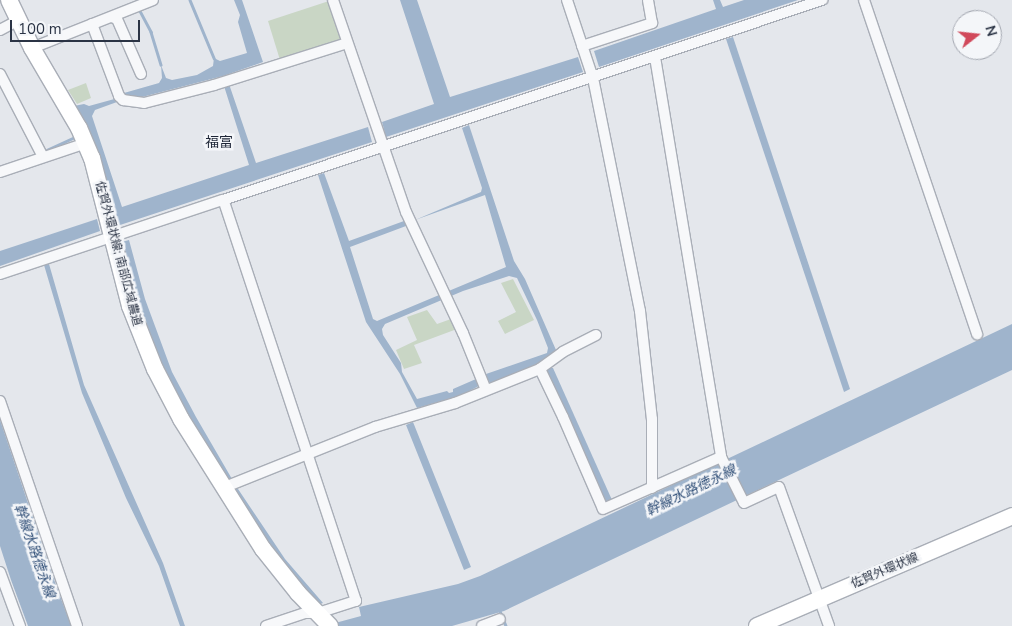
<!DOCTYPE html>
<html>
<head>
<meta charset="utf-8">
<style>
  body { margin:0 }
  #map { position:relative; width:1012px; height:626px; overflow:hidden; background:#e4e7ec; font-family:"Nunito Sans","Noto Sans JP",sans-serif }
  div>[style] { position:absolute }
  .green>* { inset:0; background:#c9d6c5 }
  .water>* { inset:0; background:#9fb4cc }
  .stream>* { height:2.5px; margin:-1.25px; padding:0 1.25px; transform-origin:1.25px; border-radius:1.25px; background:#9fb4cc }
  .roads { filter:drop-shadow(1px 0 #a9aeb7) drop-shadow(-1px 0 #a9aeb7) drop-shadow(0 1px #a9aeb7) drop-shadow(0 -1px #a9aeb7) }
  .street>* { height:10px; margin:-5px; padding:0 5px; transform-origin:5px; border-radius:5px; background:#f7f8fa }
  .primary>* { height:16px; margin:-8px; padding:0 8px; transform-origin:8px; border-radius:8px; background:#fff }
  span { translate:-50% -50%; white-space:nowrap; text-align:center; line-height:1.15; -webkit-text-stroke:5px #f4f6f9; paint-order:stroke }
  .street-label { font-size:12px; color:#2b3445 }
  .neighbourhood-label { font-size:14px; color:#1d2536 }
  .water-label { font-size:14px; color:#34527a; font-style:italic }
  .north { position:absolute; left:952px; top:10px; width:50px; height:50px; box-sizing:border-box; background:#f4f6f9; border:1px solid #a4a8b1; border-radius:50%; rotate:74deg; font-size:14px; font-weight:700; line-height:20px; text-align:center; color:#2b3445 }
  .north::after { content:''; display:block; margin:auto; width:18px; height:22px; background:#d1495b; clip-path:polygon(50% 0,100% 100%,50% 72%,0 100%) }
  .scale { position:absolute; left:10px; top:20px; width:130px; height:22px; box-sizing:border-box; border:2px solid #2b3445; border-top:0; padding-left:6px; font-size:15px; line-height:18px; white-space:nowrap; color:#2b3445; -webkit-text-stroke:4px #f4f6f9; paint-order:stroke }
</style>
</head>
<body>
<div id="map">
  <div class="green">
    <div style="clip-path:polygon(329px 1px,342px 41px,280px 60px,268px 21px)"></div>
    <div style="clip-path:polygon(86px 83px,91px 98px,77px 104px,68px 90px)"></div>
    <div style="clip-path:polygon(513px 279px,534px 320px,505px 334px,498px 321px,516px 312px,501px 283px)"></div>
    <div style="clip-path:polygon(427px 310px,437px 324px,451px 319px,457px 329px,414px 345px,422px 363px,404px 369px,396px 350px,417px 340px,407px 317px)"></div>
  </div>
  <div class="water">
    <div style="clip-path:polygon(234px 0,242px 0,263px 62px,223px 76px,142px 97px,126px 96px,124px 93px,159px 83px,162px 78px,161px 65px,166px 78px,172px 80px,197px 75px,213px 66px,214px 58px,220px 61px,247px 53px,238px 22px,240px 15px)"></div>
    <div style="clip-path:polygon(400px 0,417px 0,450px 97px,578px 57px,583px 72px,386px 137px,382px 122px,434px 104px)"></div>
    <div style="clip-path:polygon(713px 0,720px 0,723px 7px,744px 0,798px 0,599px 67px,594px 51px,716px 9px)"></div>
    <div style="clip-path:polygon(733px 37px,850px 389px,844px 392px,726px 39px)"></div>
    <div style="clip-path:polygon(229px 84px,256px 163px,368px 127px,372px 142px,117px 226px,74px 106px,84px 104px,89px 106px,118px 98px,117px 102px,95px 110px,92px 116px,122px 207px,249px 165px,224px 86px)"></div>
    <div style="clip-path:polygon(evenodd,469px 125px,514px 261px,525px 279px,556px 350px,545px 360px,517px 374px,491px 383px,488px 381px,462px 395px,417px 408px,400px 374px,366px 322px,318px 175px,324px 173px,349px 241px,404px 221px,406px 224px,406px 226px,350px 247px,373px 319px,377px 321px,506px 267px,485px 195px,415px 220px,481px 192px,482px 188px,462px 128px,469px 125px,509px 276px,517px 278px,537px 320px,548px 348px,547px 353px,486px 374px,487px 378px,479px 380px,476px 379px,453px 389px,453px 392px,449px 393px,447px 391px,417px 399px,402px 372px,401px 363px,383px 335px,382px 329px,385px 324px,463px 291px,509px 276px)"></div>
    <div style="clip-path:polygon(97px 219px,100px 231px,0 266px,0 251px)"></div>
    <div style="clip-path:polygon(129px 240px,145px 299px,172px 372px,196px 417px,232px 479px,228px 481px,187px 415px,164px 370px,138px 303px,122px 242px)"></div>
    <div style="clip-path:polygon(49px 264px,84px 385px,163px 563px,185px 626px,180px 626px,159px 566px,126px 498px,82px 393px,44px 265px)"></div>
    <div style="clip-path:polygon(1012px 324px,1012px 370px,745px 496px,732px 491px,737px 500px,504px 611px,452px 626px,324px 626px,361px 616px,359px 607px,458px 584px,480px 576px)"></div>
    <div style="clip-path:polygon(550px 368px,553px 368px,612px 500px,605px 503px,547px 371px)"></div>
    <div style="clip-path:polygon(0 420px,52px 574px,71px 626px,28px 626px,11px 580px,0 546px)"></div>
    <div style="clip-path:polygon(413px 422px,471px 567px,464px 570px,406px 425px)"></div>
    <div style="clip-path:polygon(236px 486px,285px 559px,323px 603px,320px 604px,284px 565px,232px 487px)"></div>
  </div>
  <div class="stream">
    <div style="left:190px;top:0;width:63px;rotate:67.5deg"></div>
    <div style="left:139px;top:9px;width:26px;rotate:62deg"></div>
    <div style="left:151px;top:32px;width:34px;rotate:73deg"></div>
    <div style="left:47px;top:150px;width:29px;rotate:-25deg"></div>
    <div style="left:500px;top:611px;width:16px;rotate:68deg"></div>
  </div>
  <div class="roads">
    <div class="street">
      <div style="left:333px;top:0;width:224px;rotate:71deg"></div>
      <div style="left:406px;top:212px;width:134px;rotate:64.8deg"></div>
      <div style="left:463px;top:333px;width:61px;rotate:68deg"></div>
      <div style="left:567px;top:0;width:82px;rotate:71.6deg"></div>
      <div style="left:593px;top:78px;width:238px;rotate:78.6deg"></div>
      <div style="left:640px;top:311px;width:109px;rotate:83.7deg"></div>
      <div style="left:652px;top:419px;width:69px;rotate:90deg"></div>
      <div style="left:864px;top:0;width:353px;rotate:71.3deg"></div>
      <div style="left:112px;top:17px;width:5px;rotate:22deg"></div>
      <div style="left:117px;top:19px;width:60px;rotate:66.4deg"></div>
      <div style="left:92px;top:24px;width:77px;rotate:69.4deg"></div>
      <div style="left:119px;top:96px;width:6px;rotate:45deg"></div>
      <div style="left:123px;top:100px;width:21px;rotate:8deg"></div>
      <div style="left:144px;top:103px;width:72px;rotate:-14.4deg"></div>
      <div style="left:214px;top:85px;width:139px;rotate:-17.5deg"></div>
      <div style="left:0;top:30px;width:21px;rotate:-28deg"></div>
      <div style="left:582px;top:46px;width:74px;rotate:-18.2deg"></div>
      <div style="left:652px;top:23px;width:23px;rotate:-100deg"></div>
      <div style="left:32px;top:48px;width:130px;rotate:-21.6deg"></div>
      <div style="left:655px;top:57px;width:405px;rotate:80.6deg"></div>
      <div style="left:721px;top:457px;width:51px;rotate:63.4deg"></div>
      <div style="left:744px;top:503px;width:38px;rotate:-25deg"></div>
      <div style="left:779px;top:487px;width:148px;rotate:70.2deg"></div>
      <div style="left:0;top:74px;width:93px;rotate:62.6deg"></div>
      <div style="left:0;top:172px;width:91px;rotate:-18.6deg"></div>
      <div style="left:0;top:274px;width:235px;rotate:-18.4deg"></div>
      <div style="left:596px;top:335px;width:37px;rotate:153deg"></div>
      <div style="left:563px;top:352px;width:29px;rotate:144deg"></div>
      <div style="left:540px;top:369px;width:53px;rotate:64.4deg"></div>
      <div style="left:563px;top:417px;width:100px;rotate:66.5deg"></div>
      <div style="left:603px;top:509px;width:129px;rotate:-23.8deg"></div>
      <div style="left:0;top:401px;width:238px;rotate:71.1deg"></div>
      <div style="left:225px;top:487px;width:162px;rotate:-21.8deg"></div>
      <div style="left:375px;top:427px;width:84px;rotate:-16.7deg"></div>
      <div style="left:455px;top:403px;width:92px;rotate:-21.8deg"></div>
      <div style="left:0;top:572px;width:58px;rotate:69.7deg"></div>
      <div style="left:266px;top:626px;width:41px;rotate:-18.4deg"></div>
      <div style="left:305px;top:613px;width:13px"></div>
      <div style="left:318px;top:613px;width:40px;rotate:-18deg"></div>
      <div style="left:356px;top:601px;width:422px;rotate:-108.3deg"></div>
      <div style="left:223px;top:200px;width:632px;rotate:-18.46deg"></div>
      <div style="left:482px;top:626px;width:19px;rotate:-21deg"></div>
    </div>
    <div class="primary">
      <div style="left:9px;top:0;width:53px;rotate:64.4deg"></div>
      <div style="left:32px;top:48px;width:93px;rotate:59.6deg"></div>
      <div style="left:79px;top:128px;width:33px;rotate:67deg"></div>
      <div style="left:92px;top:158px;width:153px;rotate:75.6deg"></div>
      <div style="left:130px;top:306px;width:68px;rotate:68.4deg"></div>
      <div style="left:155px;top:369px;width:56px;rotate:62.5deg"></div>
      <div style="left:181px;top:419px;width:154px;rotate:57.8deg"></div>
      <div style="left:263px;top:549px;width:56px;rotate:51.5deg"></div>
      <div style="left:298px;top:593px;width:46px;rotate:45.9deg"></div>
      <div style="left:757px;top:626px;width:278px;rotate:-23.3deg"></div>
    </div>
  </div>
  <div class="street-label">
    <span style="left:118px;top:254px;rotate:75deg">佐賀外環状線; 南部広域農道</span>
    <span style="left:885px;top:571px;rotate:-23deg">佐賀外環状線</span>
  </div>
  <div class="neighbourhood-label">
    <span style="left:219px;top:143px">福富</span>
  </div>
  <div class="water-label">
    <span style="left:691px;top:491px;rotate:-26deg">幹線水路徳永線</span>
    <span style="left:34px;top:551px;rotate:71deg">幹線水路徳永線</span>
  </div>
  <div class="north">N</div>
  <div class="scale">100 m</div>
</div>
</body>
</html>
